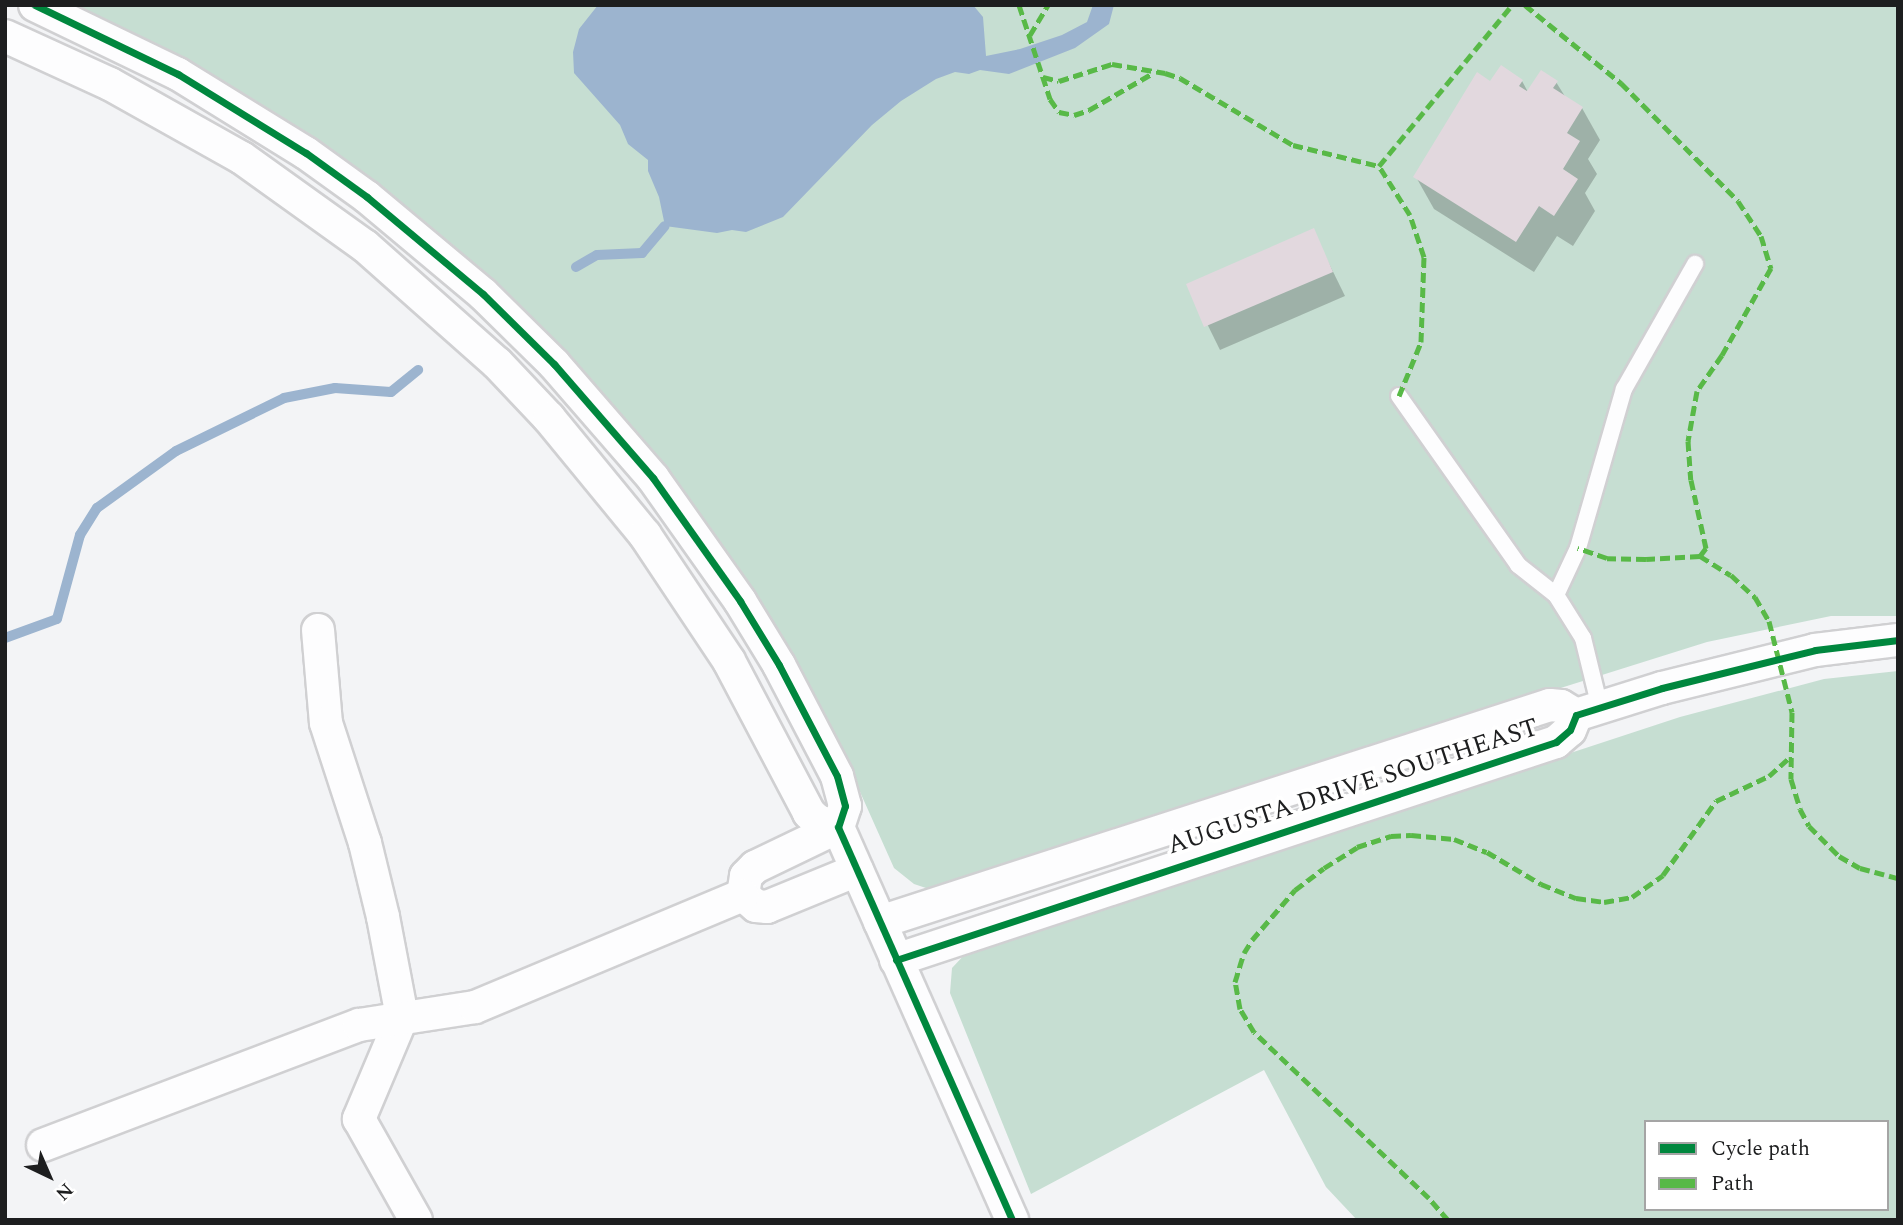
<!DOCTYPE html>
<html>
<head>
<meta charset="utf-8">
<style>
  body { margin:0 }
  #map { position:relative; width:1903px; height:1225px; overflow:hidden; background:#f3f4f6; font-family:Spectral,serif }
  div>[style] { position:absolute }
  .green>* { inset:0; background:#c6ded2 }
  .water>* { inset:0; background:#9cb4cf }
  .shadow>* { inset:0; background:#0003 }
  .stream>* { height:10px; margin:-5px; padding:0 5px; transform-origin:5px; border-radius:5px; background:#9cb4cf }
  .building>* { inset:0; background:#e2d8de }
  .roads { filter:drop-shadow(2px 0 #d0d0d2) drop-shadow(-2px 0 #d0d0d2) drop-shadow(0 2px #d0d0d2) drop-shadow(0 -2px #d0d0d2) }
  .service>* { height:16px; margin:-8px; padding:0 8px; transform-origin:8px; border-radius:8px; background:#fdfdfe }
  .minor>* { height:32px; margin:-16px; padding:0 16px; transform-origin:16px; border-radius:16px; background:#fdfdfe }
  .quiet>* { height:5px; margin-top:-2.5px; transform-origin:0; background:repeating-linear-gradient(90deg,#58b947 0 10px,transparent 0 15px) }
  .cycleway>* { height:7px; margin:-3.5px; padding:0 3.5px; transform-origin:3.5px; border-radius:3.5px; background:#00873e }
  span { translate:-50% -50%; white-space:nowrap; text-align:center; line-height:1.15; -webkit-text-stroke:7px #fff; paint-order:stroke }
  .street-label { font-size:26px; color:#1d1e1f }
  .frame { position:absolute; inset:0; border:7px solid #1d1e1f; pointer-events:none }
  .legend { position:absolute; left:1644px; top:1120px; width:245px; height:91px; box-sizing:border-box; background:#fff; border:2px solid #a5a5a5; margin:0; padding:9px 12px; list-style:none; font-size:21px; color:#1d1e1f }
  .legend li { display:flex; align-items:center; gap:14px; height:35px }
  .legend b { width:35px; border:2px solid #a5a5a5 }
  .north { position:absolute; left:14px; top:1141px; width:70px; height:70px; -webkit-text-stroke:5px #fff; paint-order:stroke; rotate:136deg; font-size:19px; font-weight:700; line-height:28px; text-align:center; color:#1d1e1f }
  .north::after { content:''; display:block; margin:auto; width:24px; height:32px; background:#1d1e1f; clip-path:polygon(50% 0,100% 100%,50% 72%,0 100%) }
</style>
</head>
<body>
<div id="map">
  <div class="green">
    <div style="clip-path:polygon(69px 5px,1898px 5px,1898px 616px,1831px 616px,1707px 642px,1287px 774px,946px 889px,929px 889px,914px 884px,894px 868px,848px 765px,754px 594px,660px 463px,594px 384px,465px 257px,337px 157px,220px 80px,144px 40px)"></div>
    <div style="clip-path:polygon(evenodd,1898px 671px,1898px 1220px,1357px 1220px,1326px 1187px,1264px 1070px,1031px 1194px,950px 993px,952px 968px,968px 951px,1680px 717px,1824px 679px,1898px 671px,1646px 1122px,1887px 1122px,1887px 1209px,1646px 1209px,1646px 1122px)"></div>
  </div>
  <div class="water">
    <div style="clip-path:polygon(598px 5px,973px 5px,983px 17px,986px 56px,1020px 49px,1062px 35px,1087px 22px,1093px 5px,1114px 5px,1109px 24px,1075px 48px,1009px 74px,980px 70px,969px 74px,955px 72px,936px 79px,901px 101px,872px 125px,783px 217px,746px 232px,732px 230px,717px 233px,665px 226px,659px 197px,648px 171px,648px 160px,628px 144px,620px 125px,574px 73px,573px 52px,579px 29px)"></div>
  </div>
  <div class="shadow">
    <div style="clip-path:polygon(1522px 81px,1528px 92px,1556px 82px,1566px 98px,1582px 108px,1600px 140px,1588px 159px,1597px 174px,1585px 193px,1595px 211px,1573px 246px,1557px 236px,1534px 272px,1434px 209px,1416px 177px,1491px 84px)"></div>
    <div style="clip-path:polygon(1313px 231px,1345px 296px,1220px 350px,1188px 285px)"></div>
  </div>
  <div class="stream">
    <div style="left:576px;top:267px;width:24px;rotate:-30deg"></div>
    <div style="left:597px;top:255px;width:45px;rotate:-2.5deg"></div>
    <div style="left:642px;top:253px;width:35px;rotate:-50deg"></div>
    <div style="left:5px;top:638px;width:55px;rotate:-20.1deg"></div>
    <div style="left:57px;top:619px;width:87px;rotate:-74.7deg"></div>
    <div style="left:80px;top:535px;width:32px;rotate:-58deg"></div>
    <div style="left:97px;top:508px;width:97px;rotate:-35.8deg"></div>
    <div style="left:176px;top:451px;width:120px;rotate:-26.1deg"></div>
    <div style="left:284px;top:398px;width:52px;rotate:-11.1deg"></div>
    <div style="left:335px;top:388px;width:56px;rotate:4.1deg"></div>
    <div style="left:391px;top:392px;width:35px;rotate:-39deg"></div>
  </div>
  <div class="building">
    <div style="clip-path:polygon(1501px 65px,1523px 80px,1519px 86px,1527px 91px,1541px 70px,1558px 81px,1553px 88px,1583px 107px,1567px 133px,1580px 141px,1563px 169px,1578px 179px,1554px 216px,1539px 206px,1516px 242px,1413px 177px,1477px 72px,1490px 81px)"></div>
    <div style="clip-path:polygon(1314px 228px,1333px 272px,1204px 327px,1186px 284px)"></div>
  </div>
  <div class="roads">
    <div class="service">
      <div style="left:1399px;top:396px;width:207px;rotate:54.8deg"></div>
      <div style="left:1518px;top:565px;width:48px;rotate:38.3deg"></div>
      <div style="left:1556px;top:595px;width:51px;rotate:57.9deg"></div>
      <div style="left:1583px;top:638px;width:72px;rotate:76.3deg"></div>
      <div style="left:1556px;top:595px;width:52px;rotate:-64.9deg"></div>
      <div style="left:1578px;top:548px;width:166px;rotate:-73.9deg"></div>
      <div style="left:1624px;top:389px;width:144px;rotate:-60.4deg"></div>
    </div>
    <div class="minor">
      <div style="left:35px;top:5px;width:159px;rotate:25.8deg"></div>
      <div style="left:178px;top:74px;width:150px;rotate:31.7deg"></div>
      <div style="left:306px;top:153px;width:75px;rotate:35.8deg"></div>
      <div style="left:367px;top:197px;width:151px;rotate:39.9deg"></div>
      <div style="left:483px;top:294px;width:100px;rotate:44.6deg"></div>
      <div style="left:554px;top:364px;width:151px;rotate:49deg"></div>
      <div style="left:653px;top:478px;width:151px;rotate:54.7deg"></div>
      <div style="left:740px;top:601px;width:75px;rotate:58.6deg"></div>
      <div style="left:779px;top:665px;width:125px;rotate:62.4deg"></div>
      <div style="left:837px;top:776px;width:31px;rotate:75deg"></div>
      <div style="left:845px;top:806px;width:22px;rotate:108deg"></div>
      <div style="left:838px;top:827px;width:430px;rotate:66.1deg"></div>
      <div style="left:5px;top:36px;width:115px;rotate:24.6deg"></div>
      <div style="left:110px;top:84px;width:151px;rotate:29.3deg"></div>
      <div style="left:242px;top:158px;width:151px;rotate:35.6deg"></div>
      <div style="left:365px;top:246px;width:176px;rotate:41.6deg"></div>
      <div style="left:497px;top:363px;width:76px;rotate:46.6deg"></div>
      <div style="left:549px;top:418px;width:151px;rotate:50.6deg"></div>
      <div style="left:645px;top:535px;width:151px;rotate:56.3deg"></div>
      <div style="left:729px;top:661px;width:172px;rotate:62.2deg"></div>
      <div style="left:809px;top:813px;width:12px;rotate:42deg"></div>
      <div style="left:818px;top:821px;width:21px;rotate:17deg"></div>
      <div style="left:318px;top:630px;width:93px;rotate:85.1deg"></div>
      <div style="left:326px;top:723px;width:126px;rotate:72deg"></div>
      <div style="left:365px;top:843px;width:76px;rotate:76.3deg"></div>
      <div style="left:383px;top:917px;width:102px;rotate:79.2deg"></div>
      <div style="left:402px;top:1017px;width:111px;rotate:112.9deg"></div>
      <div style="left:359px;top:1119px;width:116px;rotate:60.6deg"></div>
      <div style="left:743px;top:895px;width:17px;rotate:40deg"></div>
      <div style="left:756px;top:906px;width:11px;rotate:5deg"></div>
      <div style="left:767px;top:907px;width:97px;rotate:-22.3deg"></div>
      <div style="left:743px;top:895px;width:19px;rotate:-81deg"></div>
      <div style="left:746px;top:876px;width:13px;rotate:-45deg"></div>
      <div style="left:755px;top:867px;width:92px;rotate:-25.7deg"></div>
      <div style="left:880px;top:922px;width:704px;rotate:-17.95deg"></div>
      <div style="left:1550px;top:705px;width:11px;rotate:5deg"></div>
      <div style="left:1561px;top:706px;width:17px;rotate:31deg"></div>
      <div style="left:896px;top:960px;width:695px;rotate:-18.28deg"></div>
      <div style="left:1556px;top:742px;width:18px;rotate:-41deg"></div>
      <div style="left:1570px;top:730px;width:16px;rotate:-68deg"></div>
      <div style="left:1576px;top:715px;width:90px;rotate:-17.4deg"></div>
      <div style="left:1662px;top:688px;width:158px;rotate:-13.9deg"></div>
      <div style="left:1815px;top:650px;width:84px;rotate:-6.9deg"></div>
      <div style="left:43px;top:1145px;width:338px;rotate:-20.8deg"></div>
      <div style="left:359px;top:1025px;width:117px;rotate:-8.8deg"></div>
      <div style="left:475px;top:1007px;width:290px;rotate:-22.7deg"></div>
    </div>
  </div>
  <div class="quiet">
    <div style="left:1019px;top:5px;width:99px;rotate:71.7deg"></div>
    <div style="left:1050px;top:99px;width:16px;rotate:55deg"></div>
    <div style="left:1059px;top:112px;width:15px;rotate:11deg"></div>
    <div style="left:1074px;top:115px;width:16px;rotate:-18deg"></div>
    <div style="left:1089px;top:110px;width:74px;rotate:-30deg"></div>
    <div style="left:1525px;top:5px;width:124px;rotate:39.1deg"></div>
    <div style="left:1621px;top:83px;width:166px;rotate:45.2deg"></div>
    <div style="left:1738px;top:201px;width:42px;rotate:56.7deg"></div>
    <div style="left:1761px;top:236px;width:34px;rotate:73deg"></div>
    <div style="left:1771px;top:268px;width:100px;rotate:119.4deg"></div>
    <div style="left:1722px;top:355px;width:44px;rotate:124.8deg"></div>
    <div style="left:1697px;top:391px;width:51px;rotate:100.2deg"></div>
    <div style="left:1688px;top:441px;width:39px;rotate:86deg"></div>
    <div style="left:1691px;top:480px;width:70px;rotate:77.6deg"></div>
    <div style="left:1706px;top:548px;width:10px;rotate:127deg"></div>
    <div style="left:1700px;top:556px;width:54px;rotate:176.8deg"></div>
    <div style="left:1646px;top:559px;width:39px;rotate:-179deg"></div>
    <div style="left:1607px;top:558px;width:31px;rotate:-161deg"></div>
    <div style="left:1030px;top:35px;width:35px;rotate:-59deg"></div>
    <div style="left:1043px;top:77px;width:16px;rotate:14deg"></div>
    <div style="left:1059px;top:81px;width:56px;rotate:-17.8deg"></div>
    <div style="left:1112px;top:64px;width:54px;rotate:9.6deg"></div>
    <div style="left:1165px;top:73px;width:16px;rotate:18deg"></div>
    <div style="left:1180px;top:78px;width:131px;rotate:30.7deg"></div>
    <div style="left:1293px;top:145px;width:89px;rotate:13.7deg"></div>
    <div style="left:1399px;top:396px;width:58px;rotate:-67.8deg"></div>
    <div style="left:1421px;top:342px;width:85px;rotate:-88deg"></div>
    <div style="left:1424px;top:257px;width:44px;rotate:-108.4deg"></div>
    <div style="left:1410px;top:215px;width:58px;rotate:-122.3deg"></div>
    <div style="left:1379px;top:166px;width:209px;rotate:-50.4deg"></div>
    <div style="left:1700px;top:556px;width:36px;rotate:32deg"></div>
    <div style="left:1731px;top:575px;width:33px;rotate:43deg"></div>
    <div style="left:1755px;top:597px;width:28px;rotate:60deg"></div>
    <div style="left:1769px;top:621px;width:94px;rotate:75.8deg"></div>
    <div style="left:1792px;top:712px;width:67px;rotate:90.9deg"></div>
    <div style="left:1791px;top:779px;width:31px;rotate:73deg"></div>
    <div style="left:1800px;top:809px;width:19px;rotate:62deg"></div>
    <div style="left:1809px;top:826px;width:42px;rotate:45deg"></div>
    <div style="left:1839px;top:856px;width:24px;rotate:30deg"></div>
    <div style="left:1860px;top:868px;width:39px;rotate:15deg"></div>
    <div style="left:1448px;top:1220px;width:29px;rotate:-131deg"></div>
    <div style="left:1429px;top:1198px;width:241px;rotate:-136.5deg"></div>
    <div style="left:1254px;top:1032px;width:27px;rotate:-121deg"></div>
    <div style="left:1240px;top:1009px;width:27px;rotate:-100deg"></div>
    <div style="left:1235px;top:982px;width:30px;rotate:-73deg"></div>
    <div style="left:1244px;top:953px;width:15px;rotate:-58deg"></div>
    <div style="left:1252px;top:940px;width:66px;rotate:-49.3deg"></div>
    <div style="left:1295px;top:890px;width:36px;rotate:-37deg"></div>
    <div style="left:1324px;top:868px;width:39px;rotate:-32deg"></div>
    <div style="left:1357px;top:847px;width:36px;rotate:-18deg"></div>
    <div style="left:1391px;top:836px;width:20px;rotate:-3deg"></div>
    <div style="left:1411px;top:835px;width:43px;rotate:5.3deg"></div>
    <div style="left:1454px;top:839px;width:35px;rotate:22deg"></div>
    <div style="left:1487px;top:852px;width:63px;rotate:30.7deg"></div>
    <div style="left:1541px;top:884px;width:38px;rotate:22deg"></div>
    <div style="left:1576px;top:898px;width:28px;rotate:8deg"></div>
    <div style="left:1604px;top:902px;width:28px;rotate:-10deg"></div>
    <div style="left:1632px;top:897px;width:38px;rotate:-35deg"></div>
    <div style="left:1663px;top:875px;width:91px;rotate:-54.4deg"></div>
    <div style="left:1716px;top:801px;width:59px;rotate:-25.3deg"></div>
    <div style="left:1769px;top:776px;width:28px;rotate:-42deg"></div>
  </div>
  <div class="cycleway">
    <div style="left:35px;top:5px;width:159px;rotate:25.8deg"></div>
    <div style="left:178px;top:74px;width:150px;rotate:31.7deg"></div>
    <div style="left:306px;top:153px;width:75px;rotate:35.8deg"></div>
    <div style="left:367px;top:197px;width:151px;rotate:39.9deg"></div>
    <div style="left:483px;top:294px;width:100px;rotate:44.6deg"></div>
    <div style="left:554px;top:364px;width:151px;rotate:49deg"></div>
    <div style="left:653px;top:478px;width:151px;rotate:54.7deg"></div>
    <div style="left:740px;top:601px;width:75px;rotate:58.6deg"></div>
    <div style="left:779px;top:665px;width:125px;rotate:62.4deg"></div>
    <div style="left:837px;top:776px;width:31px;rotate:75deg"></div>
    <div style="left:845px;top:806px;width:22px;rotate:108deg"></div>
    <div style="left:838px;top:827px;width:430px;rotate:66.1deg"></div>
    <div style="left:896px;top:960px;width:695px;rotate:-18.28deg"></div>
    <div style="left:1556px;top:742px;width:18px;rotate:-41deg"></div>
    <div style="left:1570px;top:730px;width:16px;rotate:-68deg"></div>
    <div style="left:1576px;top:715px;width:90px;rotate:-17.4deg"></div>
    <div style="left:1662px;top:688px;width:158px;rotate:-13.9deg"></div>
    <div style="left:1815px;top:650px;width:84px;rotate:-6.9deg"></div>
  </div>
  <div class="street-label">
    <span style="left:1353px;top:787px;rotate:-18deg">AUGUSTA DRIVE SOUTHEAST</span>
  </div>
  <div class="frame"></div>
  <ul class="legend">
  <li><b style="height:9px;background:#00873e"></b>Cycle path</li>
  <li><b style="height:9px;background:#58b947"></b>Path</li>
  </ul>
  <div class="north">N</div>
</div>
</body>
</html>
